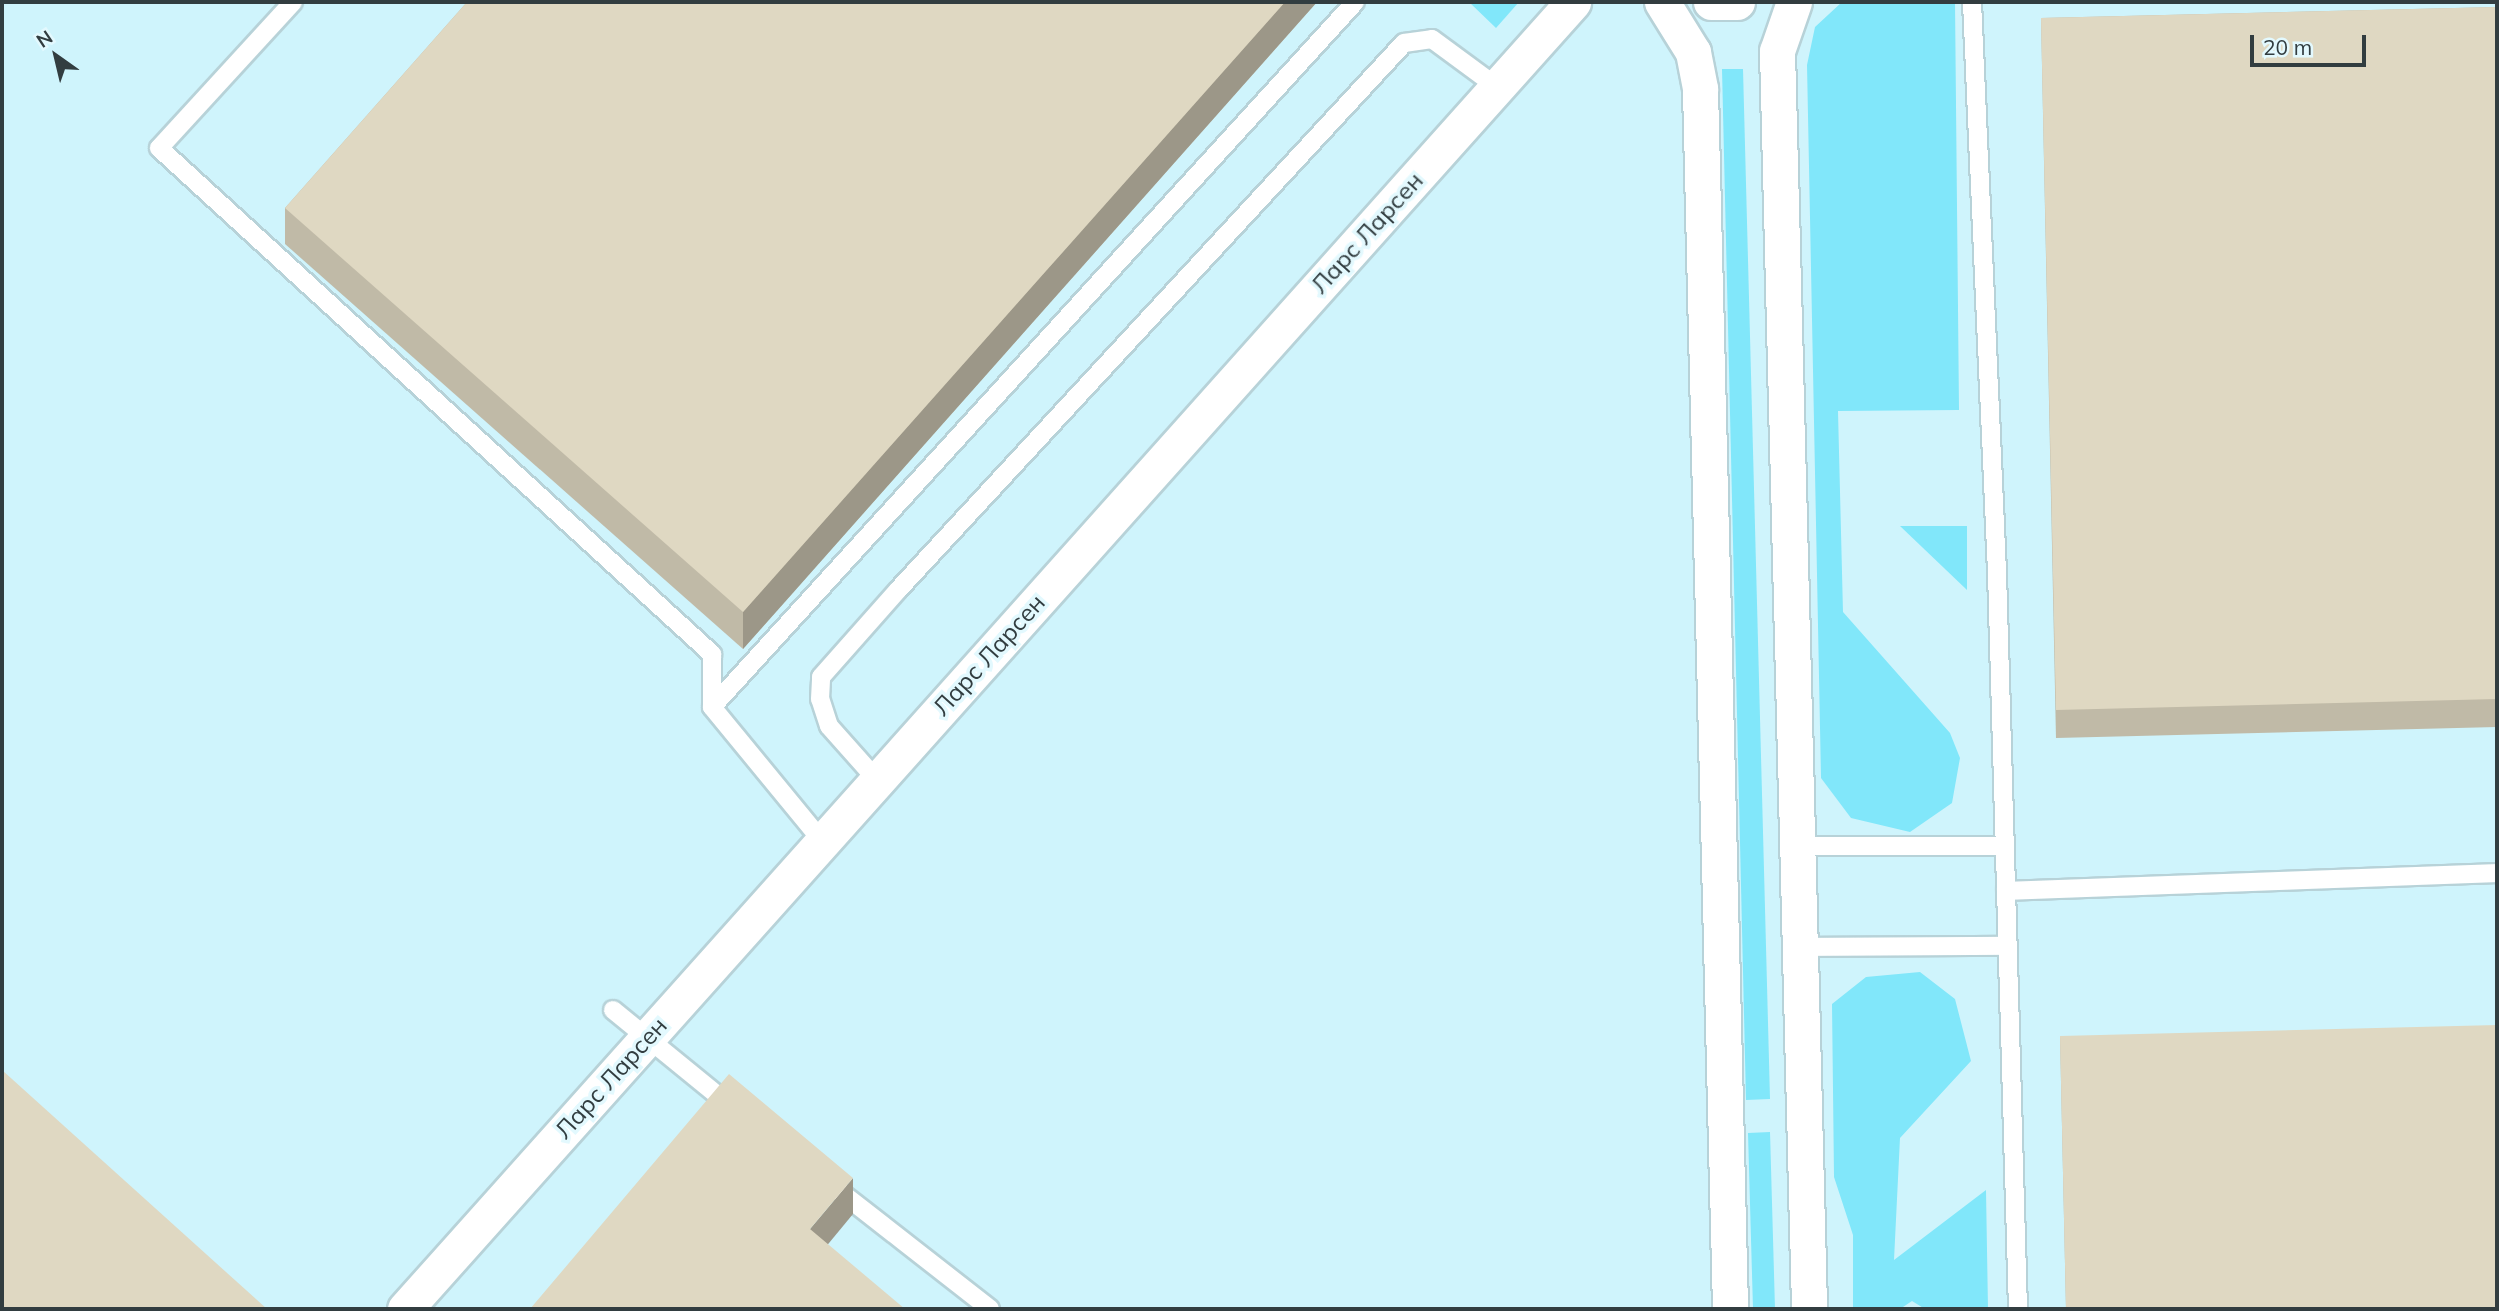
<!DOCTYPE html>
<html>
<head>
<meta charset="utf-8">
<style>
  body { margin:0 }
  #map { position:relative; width:2499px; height:1311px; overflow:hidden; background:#e3f9fe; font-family:Mulish,sans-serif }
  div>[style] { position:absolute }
  .built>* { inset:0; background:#cff4fc }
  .green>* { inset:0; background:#81e7fa }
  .roads { filter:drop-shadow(2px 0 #b7d2d8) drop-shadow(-2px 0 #b7d2d8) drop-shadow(0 2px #b7d2d8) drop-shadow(0 -2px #b7d2d8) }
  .lane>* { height:18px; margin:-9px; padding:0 9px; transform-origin:9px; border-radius:9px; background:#fff }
  .street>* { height:35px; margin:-17.5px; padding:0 17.5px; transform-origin:17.5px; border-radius:17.5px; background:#fff }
  .wall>* { inset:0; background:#c0baa7 }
  .shaded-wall>* { inset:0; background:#9c9788 }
  .building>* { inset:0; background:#dfd8c2 }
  span { translate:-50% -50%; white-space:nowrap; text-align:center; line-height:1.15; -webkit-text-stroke:7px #e3f9fe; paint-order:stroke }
  .street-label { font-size:24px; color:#323d40 }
  .frame { position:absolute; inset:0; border:4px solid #323d40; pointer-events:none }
  .north { position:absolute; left:21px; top:21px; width:70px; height:70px; -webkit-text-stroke:5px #e3f9fe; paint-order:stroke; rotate:326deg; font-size:19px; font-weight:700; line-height:28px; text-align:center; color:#323d40 }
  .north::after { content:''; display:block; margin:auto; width:24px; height:32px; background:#323d40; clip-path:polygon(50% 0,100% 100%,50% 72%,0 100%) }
  .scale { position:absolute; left:2250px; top:35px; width:116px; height:32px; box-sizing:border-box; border:4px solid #323d40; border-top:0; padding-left:9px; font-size:21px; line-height:24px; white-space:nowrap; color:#323d40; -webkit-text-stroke:5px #e3f9fe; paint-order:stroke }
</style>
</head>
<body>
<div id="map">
  <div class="built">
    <div style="clip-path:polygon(2px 2px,2497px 2px,2497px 1309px,2px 1309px)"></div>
  </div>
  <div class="green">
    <div style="clip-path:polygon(1469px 2px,1519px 2px,1496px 28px)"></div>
    <div style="clip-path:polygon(1842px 2px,1955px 2px,1959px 410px,1838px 411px,1843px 612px,1950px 733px,1960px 758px,1952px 803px,1910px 832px,1851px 818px,1821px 778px,1807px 65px,1815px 27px)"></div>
    <div style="clip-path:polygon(1722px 69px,1743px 69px,1770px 1099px,1746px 1100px)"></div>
    <div style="clip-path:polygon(1900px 526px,1967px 526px,1967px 590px)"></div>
    <div style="clip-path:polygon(1920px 972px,1955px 999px,1971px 1061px,1900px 1138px,1894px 1260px,1986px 1190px,1988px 1309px,1925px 1309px,1912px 1301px,1900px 1309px,1853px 1309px,1853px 1235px,1834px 1177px,1832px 1004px,1866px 977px)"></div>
    <div style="clip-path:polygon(1770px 1132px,1775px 1309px,1753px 1309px,1748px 1133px)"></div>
  </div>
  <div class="roads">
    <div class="lane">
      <div style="left:293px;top:2px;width:198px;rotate:132.5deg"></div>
      <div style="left:159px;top:148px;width:750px;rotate:42.46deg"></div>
      <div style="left:712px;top:654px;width:53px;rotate:90deg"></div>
      <div style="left:712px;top:707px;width:175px;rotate:50.6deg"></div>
      <div style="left:1972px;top:2px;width:571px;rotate:87.49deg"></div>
      <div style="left:1997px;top:572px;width:737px;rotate:88.37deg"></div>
      <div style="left:712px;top:707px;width:954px;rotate:-47.63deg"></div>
      <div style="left:877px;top:780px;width:72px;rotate:-131.6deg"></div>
      <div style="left:829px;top:726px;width:28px;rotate:-108deg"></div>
      <div style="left:820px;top:699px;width:22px;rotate:-87deg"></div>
      <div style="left:821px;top:677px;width:116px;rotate:-48.5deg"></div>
      <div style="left:898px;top:590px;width:745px;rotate:-47.23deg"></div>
      <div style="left:1404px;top:43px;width:28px;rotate:-8deg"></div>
      <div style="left:1432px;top:39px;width:81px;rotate:36.4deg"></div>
      <div style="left:1798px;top:846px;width:206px"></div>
      <div style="left:2006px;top:891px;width:491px;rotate:-2.1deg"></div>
      <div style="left:1800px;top:947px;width:208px;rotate:-0.3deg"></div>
      <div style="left:613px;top:1010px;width:154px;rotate:39.2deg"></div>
      <div style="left:834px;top:1187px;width:198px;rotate:38deg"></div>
    </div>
    <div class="street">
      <div style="left:1662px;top:2px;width:59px;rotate:58.2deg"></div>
      <div style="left:1693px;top:52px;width:38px;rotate:79deg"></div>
      <div style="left:1700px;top:89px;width:1220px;rotate:88.59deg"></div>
      <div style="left:1711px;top:2px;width:26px"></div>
      <div style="left:1794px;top:2px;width:52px;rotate:109.1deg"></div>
      <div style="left:1777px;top:51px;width:1258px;rotate:88.54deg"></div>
      <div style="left:405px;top:1309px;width:1753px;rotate:-48.21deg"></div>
    </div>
  </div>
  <div class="wall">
    <div style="clip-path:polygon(467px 2px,1317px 2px,743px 649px,285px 244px,285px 208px)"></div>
    <div style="clip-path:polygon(2497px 7px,2497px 727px,2056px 738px,2041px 18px)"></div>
    <div style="clip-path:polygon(2060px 1036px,2497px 1309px,2066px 1309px)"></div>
  </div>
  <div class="shaded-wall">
    <div style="clip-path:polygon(1285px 2px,1317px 2px,743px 649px,743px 612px)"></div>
    <div style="clip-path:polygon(853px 1178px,853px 1214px,810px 1266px,810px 1229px)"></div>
  </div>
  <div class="building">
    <div style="clip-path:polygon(467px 2px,1285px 2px,743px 612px,285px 208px)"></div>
    <div style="clip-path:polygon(2497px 7px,2497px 699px,2056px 710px,2041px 18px)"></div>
    <div style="clip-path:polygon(2497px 1025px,2497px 1309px,2066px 1309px,2060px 1036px)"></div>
    <div style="clip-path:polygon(2px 1070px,267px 1309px,2px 1309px)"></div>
    <div style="clip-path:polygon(729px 1074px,853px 1178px,810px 1229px,905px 1309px,530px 1309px)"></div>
  </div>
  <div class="street-label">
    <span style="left:1367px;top:233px;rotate:-48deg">Ларс Ларсен</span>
    <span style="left:989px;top:655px;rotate:-48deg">Ларс Ларсен</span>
    <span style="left:611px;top:1078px;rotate:-48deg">Ларс Ларсен</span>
  </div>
  <div class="frame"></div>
  <div class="north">N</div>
  <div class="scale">20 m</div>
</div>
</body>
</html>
